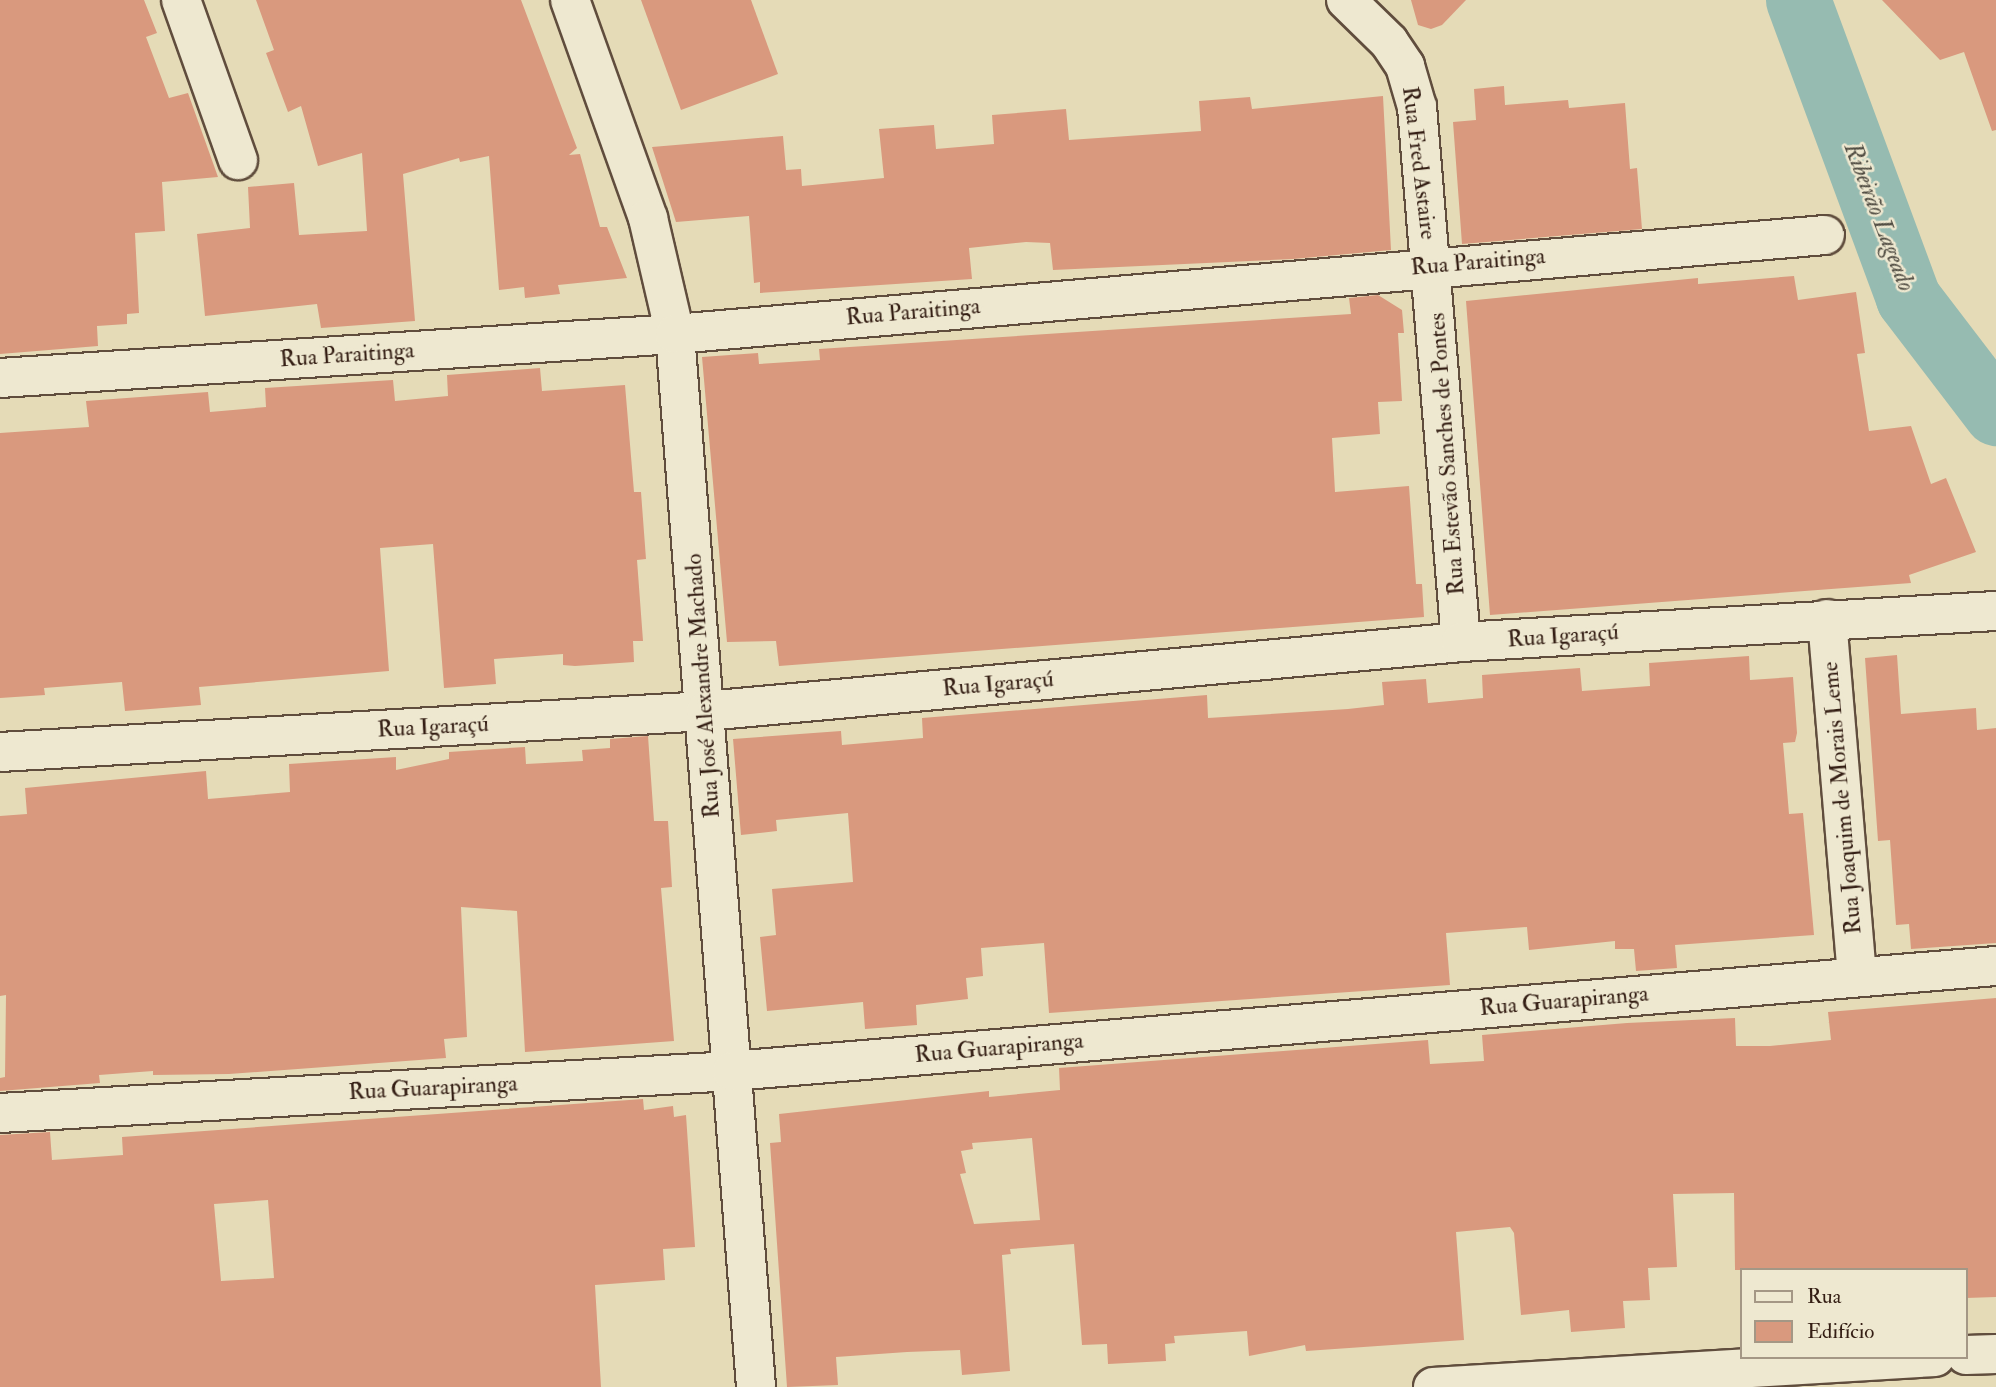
<!DOCTYPE html>
<html>
<head>
<meta charset="utf-8">
<style>
  body { margin:0 }
  #map { position:relative; width:1996px; height:1387px; overflow:hidden; background:#e5dbb7; font-family:"IM FELL Double Pica",serif }
  div>[style] { position:absolute }
  .river>* { height:65px; margin:-32.5px; padding:0 32.5px; transform-origin:32.5px; border-radius:32.5px; background:#96bbb1 }
  .building>* { inset:0; background:#d9997e }
  .roads { filter:drop-shadow(2px 0 #604d3d) drop-shadow(-2px 0 #604d3d) drop-shadow(0 2px #604d3d) drop-shadow(0 -2px #604d3d) }
  .minor>* { height:38px; margin:-19px; padding:0 19px; transform-origin:19px; border-radius:19px; background:#eee8d0 }
  span { translate:-50% -50%; white-space:nowrap; text-align:center; line-height:1.15; -webkit-text-stroke:5px #eee8d0; paint-order:stroke }
  .street-label { font-size:23px; color:#341e14 }
  .water-label { font-size:24px; color:#514d43; font-style:italic }
  .legend { position:absolute; left:1740px; top:1268px; width:228px; height:91px; box-sizing:border-box; background:#eee8d0; border:2px solid #a49785; margin:0; padding:9px 12px; list-style:none; font-size:21px; color:#341e14 }
  .legend li { display:flex; align-items:center; gap:14px; height:35px }
  .legend b { width:35px; border:2px solid #a49785 }
</style>
</head>
<body>
<div id="map">
  <div class="river">
    <div style="left:1798px;top:0;width:318px;rotate:69.7deg"></div>
    <div style="left:1908px;top:298px;width:145px;rotate:52.6deg"></div>
  </div>
  <div class="building">
    <div style="clip-path:polygon(0 0,144px 0,157px 33px,146px 37px,169px 98px,188px 93px,218px 177px,162px 182px,165px 231px,135px 233px,139px 313px,127px 314px,127px 324px,97px 326px,98px 346px,0 354px)"></div>
    <div style="clip-path:polygon(256px 0,521px 0,577px 148px,569px 155px,580px 154px,600px 227px,607px 227px,627px 278px,558px 285px,560px 294px,525px 298px,524px 287px,499px 290px,489px 156px,460px 162px,459px 158px,403px 174px,415px 321px,321px 328px,317px 304px,205px 316px,197px 234px,250px 228px,248px 187px,294px 183px,299px 235px,367px 231px,362px 153px,318px 166px,301px 106px,288px 112px,266px 53px,274px 50px)"></div>
    <div style="clip-path:polygon(641px 0,751px 0,778px 74px,681px 110px)"></div>
    <div style="clip-path:polygon(1411px 0,1466px 0,1442px 25px,1431px 29px,1418px 25px)"></div>
    <div style="clip-path:polygon(1882px 0,1996px 0,1996px 130px,1992px 131px,1964px 52px,1940px 60px)"></div>
    <div style="clip-path:polygon(1504px 86px,1505px 105px,1568px 100px,1569px 108px,1625px 103px,1630px 169px,1637px 168px,1642px 229px,1462px 244px,1453px 122px,1476px 120px,1474px 89px)"></div>
    <div style="clip-path:polygon(1383px 96px,1391px 250px,1293px 259px,1053px 270px,1050px 243px,1026px 242px,969px 248px,972px 279px,760px 293px,760px 282px,754px 283px,749px 216px,676px 222px,652px 147px,783px 136px,786px 170px,801px 169px,802px 186px,884px 178px,879px 129px,934px 125px,936px 149px,994px 144px,992px 115px,1066px 109px,1069px 140px,1201px 131px,1199px 101px,1250px 97px,1252px 109px)"></div>
    <div style="clip-path:polygon(1794px 276px,1798px 300px,1856px 292px,1865px 353px,1857px 354px,1869px 431px,1911px 426px,1931px 484px,1946px 478px,1976px 552px,1909px 575px,1911px 583px,1490px 615px,1466px 301px,1698px 278px,1698px 284px)"></div>
    <div style="clip-path:polygon(1378px 295px,1402px 310px,1404px 333px,1398px 333px,1402px 401px,1378px 402px,1380px 434px,1332px 438px,1335px 492px,1409px 486px,1416px 584px,1422px 584px,1424px 617px,779px 666px,776px 641px,727px 642px,702px 357px,758px 353px,759px 364px,820px 360px,819px 349px,1351px 314px,1349px 298px)"></div>
    <div style="clip-path:polygon(540px 368px,542px 391px,625px 385px,634px 492px,641px 492px,646px 559px,637px 560px,643px 641px,633px 641px,634px 662px,575px 666px,563px 665px,563px 654px,494px 659px,496px 684px,444px 688px,433px 544px,380px 548px,389px 671px,199px 687px,201px 705px,125px 711px,122px 682px,44px 688px,45px 695px,0 698px,0 433px,89px 427px,86px 401px,208px 392px,210px 412px,266px 407px,265px 388px,393px 380px,395px 401px,448px 396px,447px 375px)"></div>
    <div style="clip-path:polygon(1897px 655px,1901px 714px,1976px 708px,1977px 730px,1996px 728px,1996px 943px,1911px 949px,1909px 924px,1896px 925px,1890px 840px,1878px 841px,1865px 658px)"></div>
    <div style="clip-path:polygon(1749px 656px,1750px 680px,1793px 677px,1797px 733px,1795px 742px,1783px 743px,1786px 778px,1789px 814px,1803px 813px,1814px 935px,1675px 945px,1677px 968px,1636px 971px,1634px 949px,1615px 949px,1615px 941px,1529px 950px,1527px 927px,1446px 933px,1450px 985px,1049px 1013px,1044px 943px,981px 948px,983px 976px,966px 978px,968px 999px,916px 1005px,917px 1025px,865px 1029px,863px 1002px,767px 1011px,760px 937px,776px 935px,772px 889px,853px 882px,848px 813px,776px 820px,777px 831px,741px 835px,733px 739px,841px 731px,842px 745px,923px 738px,922px 718px,1207px 695px,1208px 718px,1348px 709px,1384px 705px,1382px 682px,1426px 679px,1428px 703px,1483px 698px,1482px 675px,1580px 668px,1582px 691px,1650px 686px,1649px 663px)"></div>
    <div style="clip-path:polygon(648px 736px,654px 821px,668px 821px,672px 887px,661px 888px,674px 1041px,525px 1052px,517px 911px,461px 907px,467px 1037px,444px 1039px,446px 1058px,229px 1074px,153px 1075px,153px 1071px,99px 1075px,100px 1083px,0 1091px,0 1078px,5px 1077px,6px 995px,0 996px,0 816px,27px 814px,25px 788px,206px 771px,208px 799px,290px 792px,289px 764px,396px 757px,396px 770px,449px 759px,449px 752px,525px 747px,526px 764px,583px 761px,582px 750px,610px 748px,610px 739px)"></div>
    <div style="clip-path:polygon(evenodd,1996px 998px,1996px 1297px,1966px 1298px,1966px 1270px,1735px 1270px,1734px 1193px,1673px 1194px,1677px 1267px,1648px 1268px,1650px 1300px,1623px 1301px,1625px 1328px,1571px 1332px,1569px 1310px,1521px 1315px,1514px 1233px,1510px 1227px,1456px 1232px,1464px 1340px,1306px 1351px,1305px 1345px,1249px 1356px,1247px 1331px,1174px 1336px,1175px 1343px,1165px 1344px,1166px 1361px,1108px 1364px,1107px 1344px,1082px 1345px,1074px 1244px,1010px 1249px,1011px 1254px,1002px 1255px,1010px 1371px,962px 1375px,960px 1350px,907px 1352px,836px 1357px,838px 1385px,787px 1387px,770px 1143px,781px 1142px,779px 1114px,989px 1091px,989px 1097px,1060px 1090px,1059px 1068px,1428px 1040px,1430px 1064px,1484px 1061px,1482px 1035px,1627px 1023px,1735px 1018px,1736px 1046px,1770px 1046px,1831px 1040px,1828px 1012px,1996px 998px,1032px 1138px,1040px 1220px,974px 1224px,960px 1174px,966px 1173px,961px 1151px,973px 1149px,972px 1143px,1032px 1138px)"></div>
    <div style="clip-path:polygon(evenodd,643px 1099px,644px 1110px,673px 1106px,674px 1117px,686px 1115px,695px 1247px,663px 1249px,665px 1280px,595px 1285px,601px 1387px,0 1387px,0 1135px,50px 1132px,52px 1160px,123px 1155px,122px 1137px,643px 1099px,268px 1200px,274px 1278px,221px 1281px,214px 1204px,268px 1200px)"></div>
  </div>
  <div class="roads">
    <div class="minor">
      <div style="left:181px;top:0;width:170px;rotate:70.4deg"></div>
      <div style="left:570px;top:0;width:232px;rotate:70.3deg"></div>
      <div style="left:648px;top:218px;width:119px;rotate:76.9deg"></div>
      <div style="left:675px;top:334px;width:1056px;rotate:85.6deg"></div>
      <div style="left:1346px;top:0;width:60px;rotate:44.3deg"></div>
      <div style="left:1389px;top:42px;width:29px;rotate:56deg"></div>
      <div style="left:1405px;top:66px;width:43px;rotate:73.7deg"></div>
      <div style="left:1417px;top:107px;width:537px;rotate:85.3deg"></div>
      <div style="left:0;top:378px;width:676px;rotate:-3.73deg"></div>
      <div style="left:675px;top:334px;width:1154px;rotate:-4.92deg"></div>
      <div style="left:1827px;top:619px;width:358px;rotate:85.2deg"></div>
      <div style="left:0;top:752px;width:707px;rotate:-3.32deg"></div>
      <div style="left:706px;top:711px;width:758px;rotate:-5.22deg"></div>
      <div style="left:1461px;top:642px;width:536px;rotate:-3.32deg"></div>
      <div style="left:0;top:1113px;width:733px;rotate:-3.28deg"></div>
      <div style="left:732px;top:1071px;width:1268px;rotate:-4.75deg"></div>
      <div style="left:1966px;top:1355px;width:30px;rotate:-2deg"></div>
      <div style="left:1433px;top:1387px;width:503px;rotate:-3.42deg"></div>
    </div>
  </div>
  <div class="street-label">
    <span style="left:1419px;top:163px;rotate:83deg">Rua Fred Astaire</span>
    <span style="left:1478px;top:262px;rotate:-5deg">Rua Paraitinga</span>
    <span style="left:913px;top:312px;rotate:-5deg">Rua Paraitinga</span>
    <span style="left:347px;top:355px;rotate:-4deg">Rua Paraitinga</span>
    <span style="left:1447px;top:454px;rotate:-94deg">Rua Estevão Sanches de Pontes</span>
    <span style="left:1563px;top:636px;rotate:-4deg">Rua Igaraçú</span>
    <span style="left:998px;top:684px;rotate:-5deg">Rua Igaraçú</span>
    <span style="left:703px;top:686px;rotate:-94deg">Rua José Alexandre Machado</span>
    <span style="left:433px;top:727px;rotate:-3deg">Rua Igaraçú</span>
    <span style="left:1842px;top:798px;rotate:-95deg">Rua Joaquim de Morais Leme</span>
    <span style="left:1564px;top:1001px;rotate:-5deg">Rua Guarapiranga</span>
    <span style="left:999px;top:1048px;rotate:-5deg">Rua Guarapiranga</span>
    <span style="left:433px;top:1088px;rotate:-3deg">Rua Guarapiranga</span>
  </div>
  <div class="water-label">
    <span style="left:1879px;top:217px;rotate:69deg">Ribeirão Lageado</span>
  </div>
  <ul class="legend">
  <li><b style="height:9px;background:#eee8d0"></b>Rua</li>
  <li><b style="height:19px;background:#d9997e"></b>Edifício</li>
  </ul>
</div>
</body>
</html>
